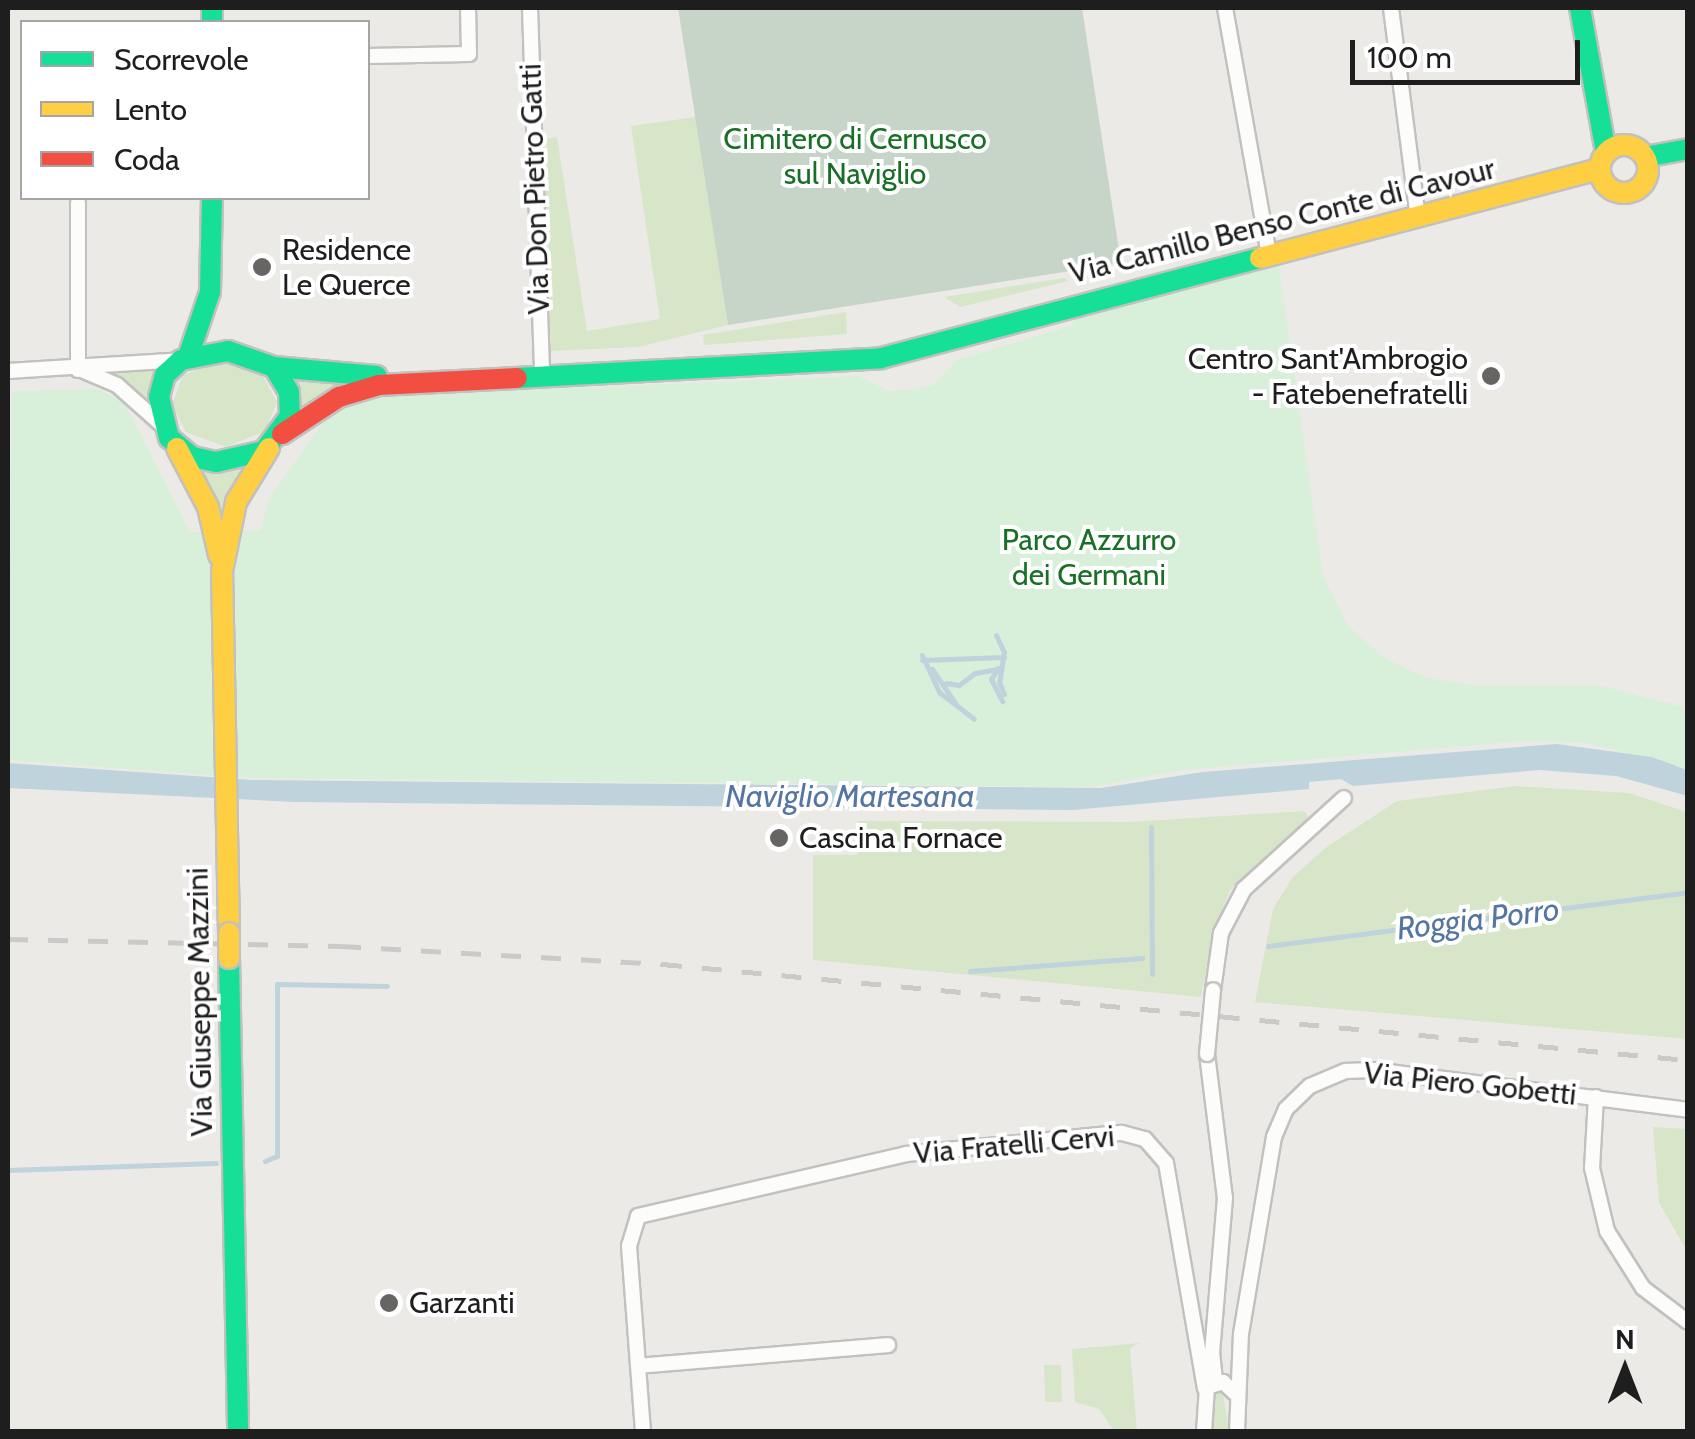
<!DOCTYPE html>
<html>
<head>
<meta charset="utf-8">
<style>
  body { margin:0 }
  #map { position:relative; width:1695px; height:1439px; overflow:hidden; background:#eceae7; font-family:Cabin,sans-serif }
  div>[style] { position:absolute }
  .grass>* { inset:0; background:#d7e6c9 }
  .cemetery>* { inset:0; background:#c7d5c8 }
  .park>* { inset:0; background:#d8efd9 }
  .water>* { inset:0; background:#bed3db }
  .stream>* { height:5px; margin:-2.5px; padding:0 2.5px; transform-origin:2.5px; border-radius:2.5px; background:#bed3db }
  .roads { filter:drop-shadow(2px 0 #c2c1bf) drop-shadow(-2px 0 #c2c1bf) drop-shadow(0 2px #c2c1bf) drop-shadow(0 -2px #c2c1bf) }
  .street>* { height:14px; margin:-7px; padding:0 7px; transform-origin:7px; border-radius:7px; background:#fcfcfb }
  .fast>* { height:20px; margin:-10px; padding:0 10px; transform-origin:10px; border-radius:10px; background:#16e098 }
  .slow>* { height:20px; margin:-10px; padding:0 10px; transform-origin:10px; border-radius:10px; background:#ffcf43 }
  .slow>.ring { margin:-10px; padding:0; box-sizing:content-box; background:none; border:20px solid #ffcf43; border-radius:50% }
  .jam>* { height:20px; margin:-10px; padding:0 10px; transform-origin:10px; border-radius:10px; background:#f24e42 }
  .rail>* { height:5px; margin-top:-2.5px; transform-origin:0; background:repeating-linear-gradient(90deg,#cacac9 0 20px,transparent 0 40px) }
  .bridges { filter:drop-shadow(2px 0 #c2c1bf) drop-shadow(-2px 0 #c2c1bf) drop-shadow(0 2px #c2c1bf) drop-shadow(0 -2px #c2c1bf) }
  .street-bridge>* { height:14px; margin:-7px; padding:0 7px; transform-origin:7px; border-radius:7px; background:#fcfcfb }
  .slow-bridge>* { height:20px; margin:-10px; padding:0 10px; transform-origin:10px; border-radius:10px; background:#ffcf43 }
  .dots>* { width:28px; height:28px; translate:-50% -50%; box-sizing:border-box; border:5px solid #fff; border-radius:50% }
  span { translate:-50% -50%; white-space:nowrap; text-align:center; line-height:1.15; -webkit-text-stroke:8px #fff; paint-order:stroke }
  .park-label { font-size:30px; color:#187026 }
  .street-label { font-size:30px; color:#1e1e1e }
  .poi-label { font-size:30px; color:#1e1e1e }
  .left { translate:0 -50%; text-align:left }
  .right { translate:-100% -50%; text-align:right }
  .water-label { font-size:32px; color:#5576a2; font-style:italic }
  .frame { position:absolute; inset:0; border:10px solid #1e1e1e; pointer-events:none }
  .legend { position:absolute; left:20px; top:20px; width:350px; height:180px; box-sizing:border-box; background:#fff; border:2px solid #a5a5a5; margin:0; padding:12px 18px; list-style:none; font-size:30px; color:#1e1e1e }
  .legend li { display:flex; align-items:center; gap:20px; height:50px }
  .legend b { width:50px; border:2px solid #a5a5a5 }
  .north { position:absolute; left:1575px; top:1319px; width:100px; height:100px; -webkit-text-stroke:8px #fff; paint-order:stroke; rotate:0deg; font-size:28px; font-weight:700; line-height:40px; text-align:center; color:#1e1e1e }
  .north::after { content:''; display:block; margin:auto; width:35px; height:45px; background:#1e1e1e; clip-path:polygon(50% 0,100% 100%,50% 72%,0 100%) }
  .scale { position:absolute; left:1350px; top:40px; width:230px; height:45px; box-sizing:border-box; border:5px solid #1e1e1e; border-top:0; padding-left:12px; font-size:30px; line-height:35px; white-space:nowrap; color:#1e1e1e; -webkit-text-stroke:8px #fff; paint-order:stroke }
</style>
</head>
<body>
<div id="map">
  <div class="grass">
    <div style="clip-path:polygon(696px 117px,728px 325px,638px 347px,551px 351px,543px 139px,557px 137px,587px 331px,660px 319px,631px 126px)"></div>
    <div style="clip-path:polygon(1064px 278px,1069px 281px,960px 307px,944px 297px)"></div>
    <div style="clip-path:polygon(846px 312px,847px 334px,704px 345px,703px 335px)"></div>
    <div style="clip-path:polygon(224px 360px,262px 374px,277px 402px,265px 431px,226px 447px,186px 432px,172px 405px,183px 375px)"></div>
    <div style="clip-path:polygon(160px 365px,149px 401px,104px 370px)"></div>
    <div style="clip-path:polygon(359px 379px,317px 398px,300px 409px,295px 381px)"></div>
    <div style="clip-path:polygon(197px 467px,247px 467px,223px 527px)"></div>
    <div style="clip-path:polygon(1516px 786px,1629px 793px,1687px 812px,1687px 1039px,1255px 1002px,1273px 909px,1292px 878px,1325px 848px,1397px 801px)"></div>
    <div style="clip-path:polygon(1304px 811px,1311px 821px,1230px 890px,1212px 937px,1201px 997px,813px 960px,813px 855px,858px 855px,858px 821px,1128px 822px)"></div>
    <div style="clip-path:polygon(1653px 1127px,1687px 1129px,1687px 1251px,1659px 1203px)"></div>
    <div style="clip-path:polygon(1140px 1343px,1130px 1348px,1137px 1431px,1114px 1431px,1099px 1409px,1075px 1402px,1072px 1349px)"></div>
    <div style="clip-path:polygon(1044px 1365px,1061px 1365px,1062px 1402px,1045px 1402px)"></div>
    <div style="clip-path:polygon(1222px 1389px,1229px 1431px,1209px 1431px,1212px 1391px)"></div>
  </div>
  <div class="cemetery">
    <div style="clip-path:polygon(678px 8px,1082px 8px,1121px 263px,728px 325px)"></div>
  </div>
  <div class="park">
    <div style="clip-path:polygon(1279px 266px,1323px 576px,1348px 626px,1386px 659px,1427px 678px,1472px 685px,1597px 685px,1687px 708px,1687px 768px,1586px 743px,1527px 741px,1183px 770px,1091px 787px,248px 778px,8px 760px,12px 391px,96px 389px,123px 400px,190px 532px,261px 530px,268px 500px,331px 411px,372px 396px,859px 376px,889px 391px,913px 389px,934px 385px,957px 360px,1073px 325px,1076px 316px)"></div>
  </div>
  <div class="water">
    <div style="clip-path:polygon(1557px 744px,1652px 757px,1687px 770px,1688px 796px,1616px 776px,1540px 770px,1353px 786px,1341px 779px,1309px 782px,1309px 789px,1073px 810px,295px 802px,8px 788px,8px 763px,252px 780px,1101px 788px,1203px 772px)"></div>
  </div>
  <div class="stream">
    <div style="left:996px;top:635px;width:19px;rotate:65deg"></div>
    <div style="left:1004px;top:652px;width:30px;rotate:99deg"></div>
    <div style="left:999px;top:682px;width:13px;rotate:67deg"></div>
    <div style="left:922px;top:655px;width:41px;rotate:65.3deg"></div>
    <div style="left:939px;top:692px;width:44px;rotate:37.6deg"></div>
    <div style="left:922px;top:660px;width:82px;rotate:-2.1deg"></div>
    <div style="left:998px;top:668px;width:13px;rotate:122deg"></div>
    <div style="left:991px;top:679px;width:25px;rotate:63deg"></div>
    <div style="left:932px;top:669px;width:42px;rotate:55.6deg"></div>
    <div style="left:946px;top:683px;width:13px;rotate:9deg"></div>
    <div style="left:959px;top:685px;width:20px;rotate:-37deg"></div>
    <div style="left:975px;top:673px;width:23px;rotate:-10deg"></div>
    <div style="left:1151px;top:827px;width:147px;rotate:89.6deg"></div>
    <div style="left:1268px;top:946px;width:423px;rotate:-7.3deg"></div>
    <div style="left:970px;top:971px;width:173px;rotate:-4.3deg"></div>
    <div style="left:265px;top:1161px;width:13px;rotate:-23deg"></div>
    <div style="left:277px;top:1156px;width:172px;rotate:-90deg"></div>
    <div style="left:277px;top:984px;width:110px;rotate:1deg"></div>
    <div style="left:8px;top:1170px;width:208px;rotate:-1.9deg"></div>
  </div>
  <div class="roads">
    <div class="street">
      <div style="left:530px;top:8px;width:362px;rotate:88.1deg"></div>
      <div style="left:1225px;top:8px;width:251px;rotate:79.9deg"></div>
      <div style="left:1391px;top:8px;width:213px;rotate:82.7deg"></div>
      <div style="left:368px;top:56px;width:101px;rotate:-1.1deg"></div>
      <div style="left:469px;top:54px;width:46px;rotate:-91.2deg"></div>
      <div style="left:78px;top:203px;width:167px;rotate:90deg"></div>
      <div style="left:8px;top:371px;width:173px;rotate:-3.6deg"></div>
      <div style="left:84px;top:371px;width:36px;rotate:23deg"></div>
      <div style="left:117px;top:385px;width:62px;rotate:41.7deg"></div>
      <div style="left:1213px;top:990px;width:58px;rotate:-82deg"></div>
      <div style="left:1221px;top:933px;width:50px;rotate:-62.4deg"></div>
      <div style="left:1244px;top:889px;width:135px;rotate:-42.3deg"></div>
      <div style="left:1207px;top:1054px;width:145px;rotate:82.9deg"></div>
      <div style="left:1225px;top:1198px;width:155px;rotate:94.8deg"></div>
      <div style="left:1212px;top:1352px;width:30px;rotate:84deg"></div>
      <div style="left:1596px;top:1097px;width:71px;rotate:93.2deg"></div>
      <div style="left:1592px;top:1168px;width:65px;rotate:76.6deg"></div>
      <div style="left:1607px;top:1231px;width:67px;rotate:57.7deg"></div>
      <div style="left:1643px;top:1288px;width:56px;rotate:37.1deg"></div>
      <div style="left:638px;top:1366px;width:251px;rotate:-4.8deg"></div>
      <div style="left:643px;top:1432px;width:187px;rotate:-94.3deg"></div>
      <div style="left:629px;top:1246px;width:31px;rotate:-73deg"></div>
      <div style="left:638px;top:1216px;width:275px;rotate:-13deg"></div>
      <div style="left:906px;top:1154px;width:217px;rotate:-5.6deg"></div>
      <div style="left:1122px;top:1133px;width:24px;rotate:15deg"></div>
      <div style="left:1145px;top:1139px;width:32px;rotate:49deg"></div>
      <div style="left:1166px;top:1163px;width:229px;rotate:80.2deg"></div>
      <div style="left:1204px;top:1432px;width:45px;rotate:-86.2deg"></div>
      <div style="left:1207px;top:1387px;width:17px;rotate:-17deg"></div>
      <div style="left:1223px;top:1382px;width:16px;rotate:43deg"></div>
      <div style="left:1237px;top:1432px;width:98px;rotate:-87.7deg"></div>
      <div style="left:1241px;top:1334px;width:200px;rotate:-80.5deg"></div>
      <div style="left:1274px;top:1137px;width:30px;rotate:-67deg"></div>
      <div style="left:1286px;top:1109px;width:33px;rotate:-44deg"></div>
      <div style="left:1310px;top:1086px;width:39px;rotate:-23deg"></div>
      <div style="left:1346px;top:1071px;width:27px;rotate:-2deg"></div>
      <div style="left:1373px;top:1070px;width:318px;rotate:7.2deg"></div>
    </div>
    <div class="fast">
      <div style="left:212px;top:8px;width:14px;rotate:90deg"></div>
      <div style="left:1580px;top:8px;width:147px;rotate:79.8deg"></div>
      <div style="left:1645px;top:157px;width:44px;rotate:-10.5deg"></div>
      <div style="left:228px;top:351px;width:49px;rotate:19.2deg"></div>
      <div style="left:274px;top:367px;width:29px;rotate:59deg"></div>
      <div style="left:289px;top:392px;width:24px;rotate:88deg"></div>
      <div style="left:290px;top:416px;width:44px;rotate:126.6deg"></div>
      <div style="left:264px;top:451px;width:49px;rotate:167.1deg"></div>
      <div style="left:216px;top:462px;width:25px;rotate:-168deg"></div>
      <div style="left:192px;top:457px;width:30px;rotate:-140deg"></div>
      <div style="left:169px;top:438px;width:42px;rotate:-103.7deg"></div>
      <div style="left:159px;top:397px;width:23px;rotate:-75deg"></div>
      <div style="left:165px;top:375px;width:22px;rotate:-43deg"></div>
      <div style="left:181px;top:360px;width:48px;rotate:-10.8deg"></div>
      <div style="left:188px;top:357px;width:69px;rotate:-71.3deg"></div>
      <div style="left:210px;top:292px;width:94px;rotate:-88.8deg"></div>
      <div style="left:274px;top:367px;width:103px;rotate:5deg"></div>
      <div style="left:517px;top:378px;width:365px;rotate:-3.1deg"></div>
      <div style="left:881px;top:358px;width:392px;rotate:-14.8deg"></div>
      <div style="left:229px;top:958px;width:474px;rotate:88.9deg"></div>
    </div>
    <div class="slow">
      <div class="ring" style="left:1600px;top:145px;width:28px;height:28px"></div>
      <div style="left:1260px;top:258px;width:351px;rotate:-14.7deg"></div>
      <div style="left:177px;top:448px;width:67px;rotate:62.3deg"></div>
      <div style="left:208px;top:507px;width:49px;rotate:77.1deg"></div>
      <div style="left:229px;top:933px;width:362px;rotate:-91.1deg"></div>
      <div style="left:222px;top:571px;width:70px;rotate:-78.5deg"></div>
      <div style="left:236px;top:502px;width:63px;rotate:-58.6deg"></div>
    </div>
    <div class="jam">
      <div style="left:282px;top:434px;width:68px;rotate:-33deg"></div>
      <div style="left:339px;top:397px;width:42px;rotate:-16.7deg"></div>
      <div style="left:379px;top:385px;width:138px;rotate:-2.9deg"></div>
    </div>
  </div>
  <div class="rail">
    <div style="left:8px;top:939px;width:333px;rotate:1.2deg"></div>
    <div style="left:341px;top:946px;width:322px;rotate:3.2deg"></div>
    <div style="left:662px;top:964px;width:1030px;rotate:5.35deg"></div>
  </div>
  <div class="bridges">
    <div class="street-bridge">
      <div style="left:1207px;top:1054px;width:64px;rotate:-84.6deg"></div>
    </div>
    <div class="slow-bridge">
      <div style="left:229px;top:933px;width:25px;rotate:90deg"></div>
    </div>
  </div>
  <div class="dots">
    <div style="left:262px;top:267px;background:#666564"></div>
    <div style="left:1491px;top:376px;background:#666564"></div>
    <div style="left:779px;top:838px;background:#666564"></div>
    <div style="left:389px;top:1303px;background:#666564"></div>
  </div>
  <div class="park-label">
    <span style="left:855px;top:156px">Cimitero di Cernusco<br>sul Naviglio</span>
    <span style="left:1089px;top:557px">Parco Azzurro<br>dei Germani</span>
  </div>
  <div class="street-label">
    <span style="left:535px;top:189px;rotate:-92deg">Via Don Pietro Gatti</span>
    <span style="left:1282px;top:221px;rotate:-14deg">Via Camillo Benso Conte di Cavour</span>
    <span style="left:200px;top:1002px;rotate:-91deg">Via Giuseppe Mazzini</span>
    <span style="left:1470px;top:1084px;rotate:6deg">Via Piero Gobetti</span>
    <span style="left:1014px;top:1145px;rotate:-5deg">Via Fratelli Cervi</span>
  </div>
  <div class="poi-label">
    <span class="left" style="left:282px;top:267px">Residence<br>Le Querce</span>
    <span class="right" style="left:1468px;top:376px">Centro Sant'Ambrogio<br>- Fatebenefratelli</span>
    <span class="left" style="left:799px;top:838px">Cascina Fornace</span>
    <span class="left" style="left:409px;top:1303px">Garzanti</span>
  </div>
  <div class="water-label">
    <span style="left:850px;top:796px">Naviglio Martesana</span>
    <span style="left:1478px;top:919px;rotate:-7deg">Roggia Porro</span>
  </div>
  <div class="frame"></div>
  <ul class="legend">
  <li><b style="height:12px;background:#16e098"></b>Scorrevole</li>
  <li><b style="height:12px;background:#ffcf43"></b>Lento</li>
  <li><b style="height:12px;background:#f24e42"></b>Coda</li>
  </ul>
  <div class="north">N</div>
  <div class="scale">100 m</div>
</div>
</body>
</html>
